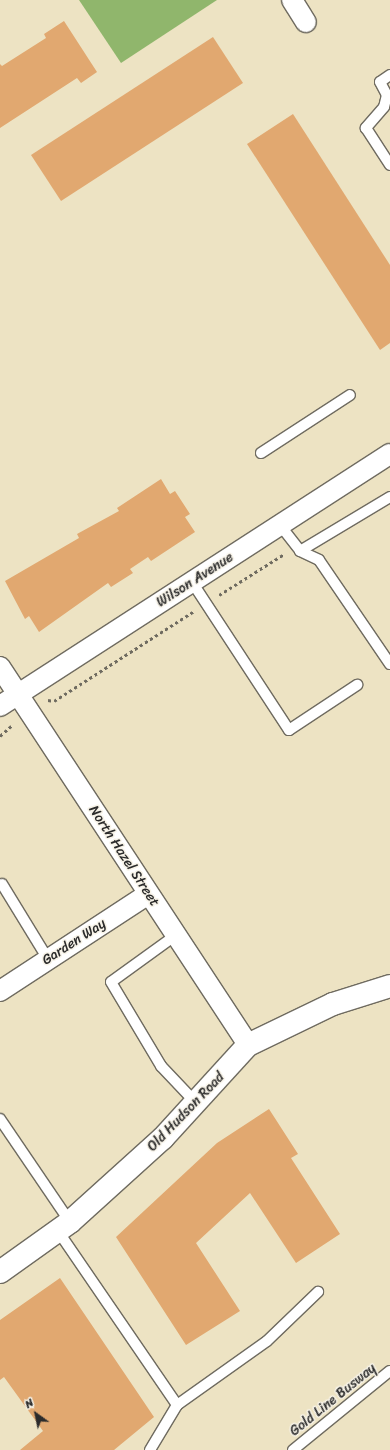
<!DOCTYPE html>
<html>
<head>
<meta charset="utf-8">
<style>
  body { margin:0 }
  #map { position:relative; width:390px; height:1450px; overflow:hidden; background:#ede3c3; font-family:Sriracha,sans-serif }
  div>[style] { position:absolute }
  .forest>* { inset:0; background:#90b66c }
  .building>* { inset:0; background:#e1a870 }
  .path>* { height:2.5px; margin-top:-1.25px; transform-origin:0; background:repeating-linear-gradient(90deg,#6f6b60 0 3px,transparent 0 6px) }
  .roads { filter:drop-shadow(1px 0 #6f6b60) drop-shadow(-1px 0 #6f6b60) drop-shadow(0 1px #6f6b60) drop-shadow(0 -1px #6f6b60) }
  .lane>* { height:10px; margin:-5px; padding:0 5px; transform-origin:5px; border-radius:5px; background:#fff }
  .street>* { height:20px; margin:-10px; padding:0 10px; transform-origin:10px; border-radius:10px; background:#fff }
  .secondary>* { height:22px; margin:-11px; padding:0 11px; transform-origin:11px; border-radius:11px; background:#fff }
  span { translate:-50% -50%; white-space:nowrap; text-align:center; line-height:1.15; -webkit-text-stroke:3px #f7f3e8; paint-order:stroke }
  .street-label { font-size:14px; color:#2b2b2b }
  .north { position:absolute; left:16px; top:1394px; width:40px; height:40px; -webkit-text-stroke:3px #f7f3e8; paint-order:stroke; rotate:327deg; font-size:11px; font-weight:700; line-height:16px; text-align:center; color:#2b2b2b }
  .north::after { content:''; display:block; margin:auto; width:14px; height:18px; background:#2b2b2b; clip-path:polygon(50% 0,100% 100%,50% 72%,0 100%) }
</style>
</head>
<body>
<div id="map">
  <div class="forest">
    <div style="clip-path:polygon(79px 0,217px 0,121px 63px)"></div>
  </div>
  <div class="building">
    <div style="clip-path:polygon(64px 21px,97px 72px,81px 83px,77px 78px,0 128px,0 64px,2px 66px,46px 38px,44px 34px)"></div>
    <div style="clip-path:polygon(213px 37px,243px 83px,61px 201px,31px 155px)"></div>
    <div style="clip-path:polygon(293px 114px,390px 265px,390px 343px,380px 350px,247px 144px)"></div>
    <div style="clip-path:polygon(161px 479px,170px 494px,175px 491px,190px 514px,185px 517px,195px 532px,151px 561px,148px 557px,130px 569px,133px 573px,111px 587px,108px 583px,39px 632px,29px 616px,25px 619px,5px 581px,79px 538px,77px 534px,119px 511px,117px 508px)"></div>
    <div style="clip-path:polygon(269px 1109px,298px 1154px,291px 1158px,340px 1234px,296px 1263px,250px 1193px,196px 1243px,240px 1311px,186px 1345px,116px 1237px,217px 1143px)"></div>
    <div style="clip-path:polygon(60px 1278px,154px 1417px,114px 1450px,20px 1450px,43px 1431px,4px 1377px,0 1380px,0 1320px)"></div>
  </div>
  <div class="path">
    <div style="left:219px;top:595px;width:77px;rotate:-32.2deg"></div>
    <div style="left:48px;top:700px;width:6px;rotate:9deg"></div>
    <div style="left:54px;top:701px;width:166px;rotate:-32.7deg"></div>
    <div style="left:0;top:736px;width:15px;rotate:-42deg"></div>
  </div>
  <div class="roads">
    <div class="lane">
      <div style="left:390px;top:75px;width:12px;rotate:145deg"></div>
      <div style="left:380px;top:82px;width:15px;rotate:62deg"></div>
      <div style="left:387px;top:95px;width:12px;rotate:104deg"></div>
      <div style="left:384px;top:107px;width:28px;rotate:131deg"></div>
      <div style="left:366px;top:128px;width:44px;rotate:57deg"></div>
      <div style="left:261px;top:453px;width:106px;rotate:-33.1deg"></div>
      <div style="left:280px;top:525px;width:33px;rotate:52deg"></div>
      <div style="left:300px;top:551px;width:21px;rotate:25deg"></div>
      <div style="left:319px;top:560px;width:126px;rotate:55.7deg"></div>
      <div style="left:300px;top:551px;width:105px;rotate:-31deg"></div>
      <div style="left:192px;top:582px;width:177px;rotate:56.8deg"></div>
      <div style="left:289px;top:730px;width:82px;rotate:-33.5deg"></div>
      <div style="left:2px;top:884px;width:88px;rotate:58.5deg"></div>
      <div style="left:176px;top:935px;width:80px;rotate:144.1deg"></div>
      <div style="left:111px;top:982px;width:98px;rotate:59.2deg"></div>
      <div style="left:161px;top:1066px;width:52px;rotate:46.5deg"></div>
      <div style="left:0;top:1119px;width:125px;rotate:55.8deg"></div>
      <div style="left:58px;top:1231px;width:211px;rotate:55.6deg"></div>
      <div style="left:177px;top:1405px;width:110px;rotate:-35.4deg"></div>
      <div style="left:267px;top:1341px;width:71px;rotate:-43.9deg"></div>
      <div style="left:150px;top:1450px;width:52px;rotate:-59deg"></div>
      <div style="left:293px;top:1450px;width:125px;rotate:-39.2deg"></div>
    </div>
    <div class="street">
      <div style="left:292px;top:0;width:26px;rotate:58deg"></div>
      <div style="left:0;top:667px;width:452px;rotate:56.7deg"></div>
      <div style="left:0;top:706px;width:464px;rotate:-32.9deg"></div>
      <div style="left:0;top:991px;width:177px;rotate:-33.2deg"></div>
    </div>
    <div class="secondary">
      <div style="left:0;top:1272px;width:86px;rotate:-35.5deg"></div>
      <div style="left:70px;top:1222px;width:125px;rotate:-42.1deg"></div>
      <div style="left:163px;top:1138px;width:126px;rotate:-47.6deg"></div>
      <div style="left:248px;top:1045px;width:94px;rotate:-25.8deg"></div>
      <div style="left:333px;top:1004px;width:60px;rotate:-17.5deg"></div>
    </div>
  </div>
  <div class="street-label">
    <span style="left:195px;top:580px;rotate:-33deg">Wilson Avenue</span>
    <span style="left:124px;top:856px;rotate:57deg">North Hazel Street</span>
    <span style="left:74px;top:942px;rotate:-33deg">Garden Way</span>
    <span style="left:186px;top:1112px;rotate:-46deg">Old Hudson Road</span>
    <span style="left:333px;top:1400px;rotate:-39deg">Gold Line Busway</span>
  </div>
  <div class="north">N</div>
</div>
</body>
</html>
